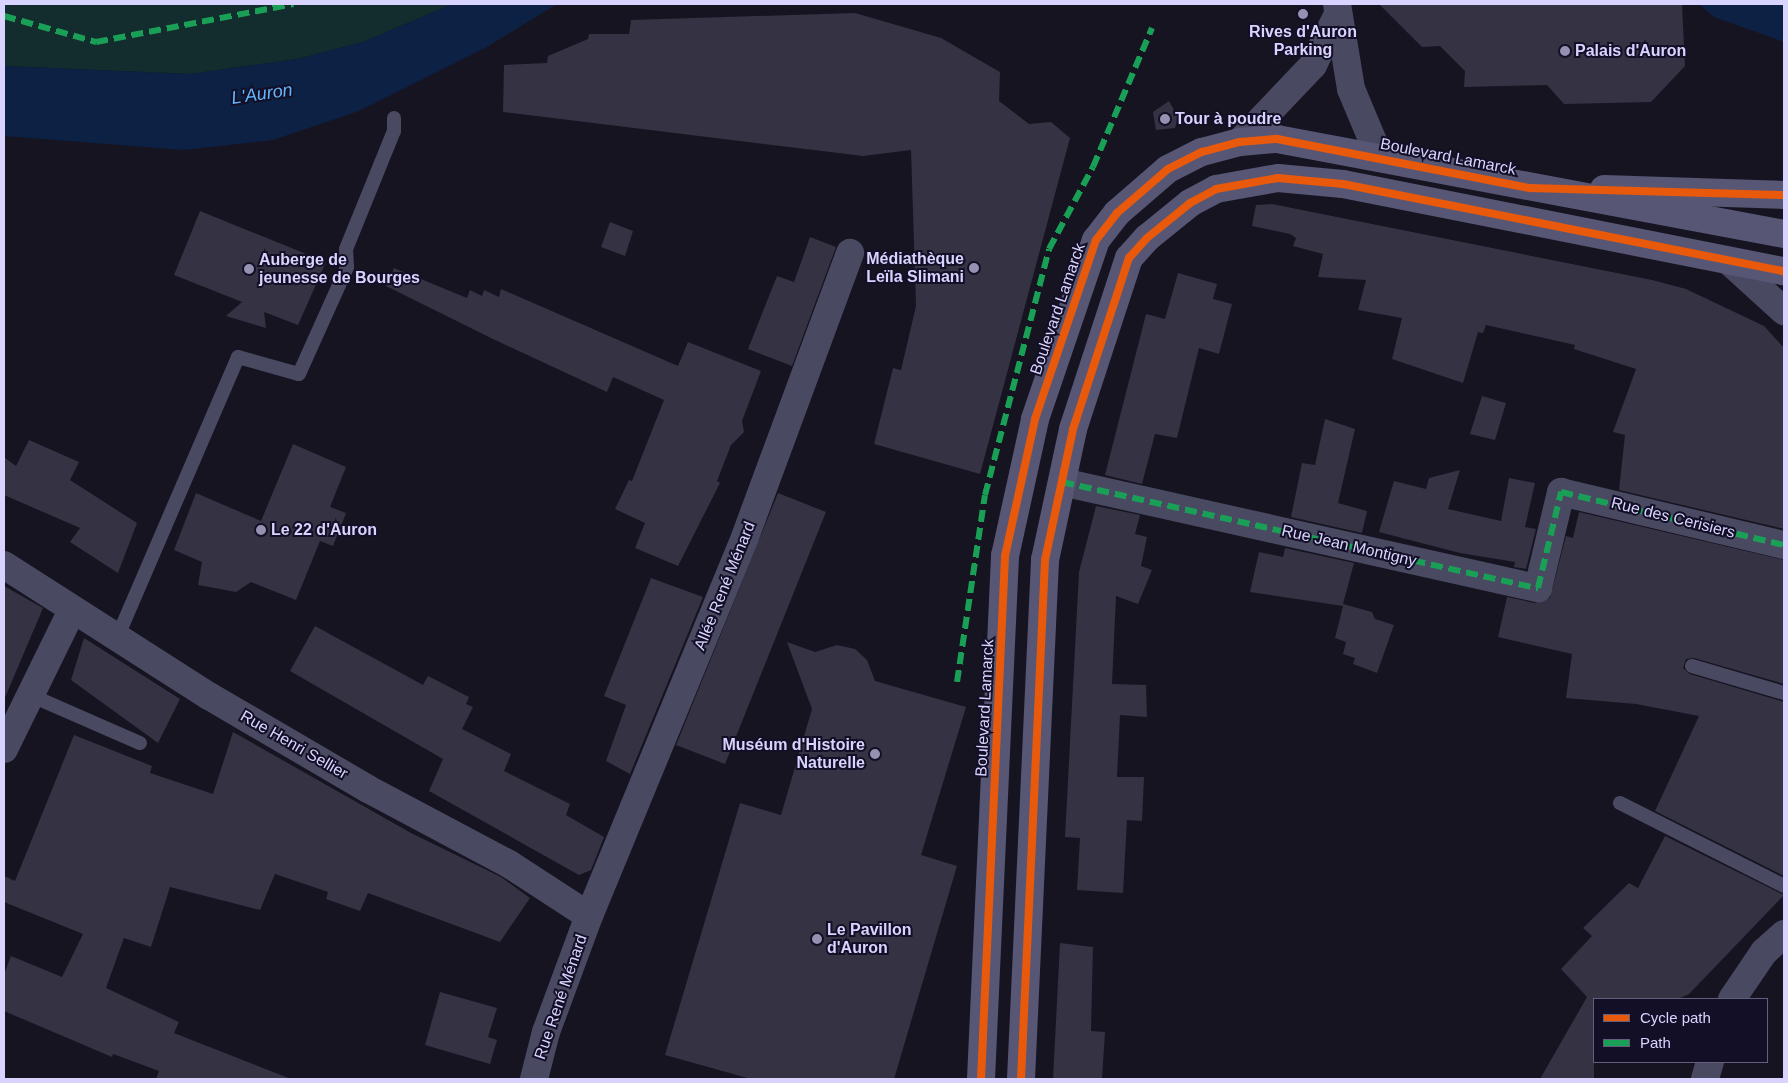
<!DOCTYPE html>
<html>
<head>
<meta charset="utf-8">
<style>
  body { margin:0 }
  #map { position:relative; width:1788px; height:1083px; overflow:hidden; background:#161421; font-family:Helvetica,sans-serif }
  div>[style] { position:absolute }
  .green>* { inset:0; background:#132c2d }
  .water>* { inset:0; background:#0d2144 }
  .building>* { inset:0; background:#343243 }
  .lane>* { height:14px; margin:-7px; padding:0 7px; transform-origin:7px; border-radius:7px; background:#4a4962 }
  .street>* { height:28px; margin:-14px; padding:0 14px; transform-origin:14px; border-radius:14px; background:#4a4962 }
  .secondary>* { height:28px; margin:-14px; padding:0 14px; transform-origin:14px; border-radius:14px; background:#575674 }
  .quiet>* { height:6px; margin-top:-3px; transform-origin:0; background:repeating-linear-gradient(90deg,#1a9f57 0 12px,transparent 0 18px) }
  .cycleway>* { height:8px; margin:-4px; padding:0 4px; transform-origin:4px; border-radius:4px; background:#e8590c }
  .dots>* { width:14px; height:14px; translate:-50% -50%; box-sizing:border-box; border:2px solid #130f26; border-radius:50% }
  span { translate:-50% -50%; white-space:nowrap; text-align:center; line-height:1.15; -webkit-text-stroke:4px #130f26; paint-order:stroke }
  .poi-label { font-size:16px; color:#d9d4ff; font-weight:700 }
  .left { translate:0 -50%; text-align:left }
  .right { translate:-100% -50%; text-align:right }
  .street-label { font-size:16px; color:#d9d4ff }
  .water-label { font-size:18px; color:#62b6ff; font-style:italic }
  .frame { position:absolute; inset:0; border:5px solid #d9d4ff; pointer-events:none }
  .legend { position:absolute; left:1593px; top:998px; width:175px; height:65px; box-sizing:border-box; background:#130f26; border:1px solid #625e7d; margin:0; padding:6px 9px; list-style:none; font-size:15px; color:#d9d4ff }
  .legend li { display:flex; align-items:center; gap:10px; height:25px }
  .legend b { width:25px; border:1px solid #625e7d }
</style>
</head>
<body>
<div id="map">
  <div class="green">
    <div style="clip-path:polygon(4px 4px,453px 4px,363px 42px,298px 59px,190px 74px,4px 66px)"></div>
  </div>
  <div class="water">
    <div style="clip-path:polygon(453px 4px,557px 4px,485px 48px,359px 111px,273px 140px,184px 150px,4px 136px,4px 66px,190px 74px,298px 59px,363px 42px)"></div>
    <div style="clip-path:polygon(1699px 4px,1784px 4px,1784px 42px,1714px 17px)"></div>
  </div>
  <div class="building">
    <div style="clip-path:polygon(1379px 4px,1682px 4px,1685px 66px,1651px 102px,1564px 104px,1547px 85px,1464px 87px,1465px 71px,1440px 46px,1422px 47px)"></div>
    <div style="clip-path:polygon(855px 13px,941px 38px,1000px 72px,999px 101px,1029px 124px,1051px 122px,1070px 138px,980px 474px,874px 444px,893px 368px,901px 370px,916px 306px,911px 150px,863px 156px,503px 112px,504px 65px,547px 63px,548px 56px,588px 39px,589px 34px,629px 34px,631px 20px)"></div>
    <div style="clip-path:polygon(1169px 101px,1178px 117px,1175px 128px,1156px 130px,1153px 112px)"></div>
    <div style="clip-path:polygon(1272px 204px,1652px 280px,1686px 289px,1764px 326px,1784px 348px,1784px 529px,1619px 490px,1625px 435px,1613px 432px,1636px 369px,1574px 349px,1575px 345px,1486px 325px,1483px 333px,1478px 332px,1463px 383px,1392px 359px,1402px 318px,1358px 310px,1366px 280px,1318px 277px,1323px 254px,1293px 246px,1296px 238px,1290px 234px,1252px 226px,1256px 205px)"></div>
    <div style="clip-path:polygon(200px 211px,326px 262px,298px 325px,264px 312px,266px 328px,226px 316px,242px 302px,174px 275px)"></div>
    <div style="clip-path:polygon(610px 222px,633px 231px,625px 256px,601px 247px)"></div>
    <div style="clip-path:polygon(810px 237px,836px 247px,792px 366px,748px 349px,777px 276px,794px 282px)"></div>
    <div style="clip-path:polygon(394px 268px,467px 298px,470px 290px,482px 296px,484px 290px,499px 297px,501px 289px,678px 366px,688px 342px,761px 371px,742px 421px,744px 432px,731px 445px,717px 481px,720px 483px,678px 566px,635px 548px,645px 523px,615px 509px,629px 480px,632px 481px,664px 400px,613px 377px,607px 392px,493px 339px,386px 286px)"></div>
    <div style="clip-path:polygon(1178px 273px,1217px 284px,1213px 299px,1232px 304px,1219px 354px,1199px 348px,1177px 438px,1155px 434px,1142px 484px,1105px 475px,1146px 314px,1165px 319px)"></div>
    <div style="clip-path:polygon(1482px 396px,1506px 403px,1495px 440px,1470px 434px)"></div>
    <div style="clip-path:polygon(1325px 419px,1355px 429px,1338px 503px,1367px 511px,1362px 533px,1291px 517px,1302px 463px,1315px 465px)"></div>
    <div style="clip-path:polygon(29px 440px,79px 462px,70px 480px,137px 523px,118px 573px,70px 542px,80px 528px,4px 495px,4px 457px,16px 466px)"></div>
    <div style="clip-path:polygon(293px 444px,346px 467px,330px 507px,346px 513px,333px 546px,320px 541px,296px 600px,251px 582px,236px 592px,198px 585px,202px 562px,174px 550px,196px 493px,261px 521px)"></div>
    <div style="clip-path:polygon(1460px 470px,1448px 509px,1501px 521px,1509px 478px,1535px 483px,1525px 527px,1536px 529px,1526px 569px,1514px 567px,1515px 562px,1460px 553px,1379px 532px,1394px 481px,1426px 489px,1429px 478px)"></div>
    <div style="clip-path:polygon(778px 493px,826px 512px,725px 764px,676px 745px)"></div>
    <div style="clip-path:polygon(1096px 506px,1140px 515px,1135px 534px,1147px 537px,1141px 566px,1152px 570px,1138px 604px,1116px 596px,1112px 684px,1146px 685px,1147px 717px,1120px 715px,1117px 777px,1144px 777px,1142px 821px,1127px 820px,1123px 893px,1077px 890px,1080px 838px,1065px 837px,1079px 572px)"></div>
    <div style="clip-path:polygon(1579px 512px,1784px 560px,1784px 684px,1694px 658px,1686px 659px,1683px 668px,1690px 674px,1784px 702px,1784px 876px,1655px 811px,1699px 716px,1636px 704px,1566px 698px,1572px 654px,1498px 637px,1507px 597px,1535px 603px,1550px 598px,1566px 536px,1573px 538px)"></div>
    <div style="clip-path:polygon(1285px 548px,1354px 563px,1343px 604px,1372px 612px,1375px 619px,1394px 625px,1377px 673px,1353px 664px,1355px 658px,1343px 654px,1346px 642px,1335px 638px,1343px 606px,1250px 592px,1259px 552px,1283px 557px)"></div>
    <div style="clip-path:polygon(651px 578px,703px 597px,630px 774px,606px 761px,626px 705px,604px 696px)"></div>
    <div style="clip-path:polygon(4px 586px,43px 608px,4px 700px)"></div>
    <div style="clip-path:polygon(315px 626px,423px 685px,428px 676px,469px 697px,466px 704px,473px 707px,462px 729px,511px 754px,504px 771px,570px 804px,566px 815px,604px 837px,591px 870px,579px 875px,429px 791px,443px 759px,290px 671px)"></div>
    <div style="clip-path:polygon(84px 638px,180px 699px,158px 743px,71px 680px)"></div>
    <div style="clip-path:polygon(787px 642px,815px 652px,837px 645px,855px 649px,867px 660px,875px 681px,966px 707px,921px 855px,957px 866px,894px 1079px,751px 1079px,665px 1055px,740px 803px,781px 815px,812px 709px)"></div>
    <div style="clip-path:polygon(233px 732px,411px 833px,501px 877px,530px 898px,500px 942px,368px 893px,360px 911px,326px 899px,328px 892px,275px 874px,260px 910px,170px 887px,151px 947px,124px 938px,106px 988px,179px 1022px,174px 1033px,291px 1079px,156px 1079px,159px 1071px,113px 1054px,112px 1057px,4px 1011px,4px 974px,11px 956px,62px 977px,83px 934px,4px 902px,4px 876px,15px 881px,74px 735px,152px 766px,150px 773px,213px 794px)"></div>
    <div style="clip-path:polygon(1665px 836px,1784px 895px,1689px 994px,1678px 999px,1594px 999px,1594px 1079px,1540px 1079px,1587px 997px,1561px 969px,1592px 936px,1583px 928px,1629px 883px,1638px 888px)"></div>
    <div style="clip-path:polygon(1060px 943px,1093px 947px,1091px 1031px,1105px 1032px,1102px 1079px,1053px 1079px)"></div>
    <div style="clip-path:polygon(440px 992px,497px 1008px,488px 1037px,497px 1040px,490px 1064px,425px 1045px)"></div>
  </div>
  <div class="lane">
    <div style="left:117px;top:638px;width:306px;rotate:-66.7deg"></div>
    <div style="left:238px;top:357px;width:63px;rotate:15.6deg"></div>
    <div style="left:299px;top:374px;width:117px;rotate:-65.8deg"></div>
    <div style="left:347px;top:267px;width:18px;rotate:-93deg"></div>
    <div style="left:346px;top:249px;width:127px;rotate:-67.9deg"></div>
    <div style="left:394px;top:131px;width:13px;rotate:-90deg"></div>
    <div style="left:1692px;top:666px;width:96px;rotate:16.4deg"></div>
    <div style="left:30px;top:695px;width:120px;rotate:23.6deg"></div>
    <div style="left:1620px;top:803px;width:184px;rotate:26.8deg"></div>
  </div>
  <div class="street">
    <div style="left:1337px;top:4px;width:86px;rotate:80.6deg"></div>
    <div style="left:1351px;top:89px;width:75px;rotate:67.2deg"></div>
    <div style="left:1240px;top:142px;width:106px;rotate:-46.5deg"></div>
    <div style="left:1313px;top:65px;width:52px;rotate:-63.9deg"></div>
    <div style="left:1731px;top:263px;width:72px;rotate:42.2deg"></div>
    <div style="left:1062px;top:482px;width:488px;rotate:12.6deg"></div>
    <div style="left:1538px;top:588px;width:99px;rotate:-76.5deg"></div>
    <div style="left:1561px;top:492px;width:229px;rotate:13.4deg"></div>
    <div style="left:4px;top:565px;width:243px;rotate:32.6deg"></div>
    <div style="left:209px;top:696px;width:184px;rotate:30.3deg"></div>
    <div style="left:368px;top:789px;width:160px;rotate:28deg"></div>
    <div style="left:509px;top:864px;width:95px;rotate:33deg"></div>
    <div style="left:4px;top:749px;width:155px;rotate:-63.9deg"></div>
    <div style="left:1732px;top:999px;width:57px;rotate:-55.8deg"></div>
    <div style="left:1764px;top:952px;width:27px;rotate:-42deg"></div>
    <div style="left:534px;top:1079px;width:49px;rotate:-75.7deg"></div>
    <div style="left:546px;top:1032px;width:124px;rotate:-69.7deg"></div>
    <div style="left:589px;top:916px;width:410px;rotate:-67.6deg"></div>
    <div style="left:745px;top:537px;width:303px;rotate:-69.7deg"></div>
    <div style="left:1705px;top:1079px;width:18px;rotate:-74deg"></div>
  </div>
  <div class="secondary">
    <div style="left:1604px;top:189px;width:180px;rotate:1.9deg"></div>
    <div style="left:981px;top:1079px;width:524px;rotate:-87.37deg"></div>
    <div style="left:1005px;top:556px;width:140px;rotate:-77.6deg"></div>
    <div style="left:1035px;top:419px;width:189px;rotate:-71.2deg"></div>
    <div style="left:1096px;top:240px;width:34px;rotate:-52deg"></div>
    <div style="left:1117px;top:213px;width:67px;rotate:-40.8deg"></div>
    <div style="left:1168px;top:169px;width:38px;rotate:-27deg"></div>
    <div style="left:1202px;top:152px;width:39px;rotate:-15deg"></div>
    <div style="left:1240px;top:142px;width:37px;rotate:-5deg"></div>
    <div style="left:1277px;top:139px;width:516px;rotate:10.61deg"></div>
    <div style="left:1021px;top:1079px;width:520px;rotate:-87.35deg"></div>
    <div style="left:1045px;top:560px;width:134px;rotate:-77.9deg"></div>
    <div style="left:1073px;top:429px;width:180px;rotate:-71.9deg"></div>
    <div style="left:1129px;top:258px;width:27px;rotate:-48deg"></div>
    <div style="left:1147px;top:238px;width:55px;rotate:-39.1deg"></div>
    <div style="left:1190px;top:203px;width:30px;rotate:-28deg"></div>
    <div style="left:1216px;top:189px;width:63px;rotate:-10.1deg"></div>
    <div style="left:1278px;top:178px;width:65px;rotate:5.3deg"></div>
    <div style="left:1343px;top:184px;width:449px;rotate:11.2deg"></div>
  </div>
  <div class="quiet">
    <div style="left:4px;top:16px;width:96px;rotate:15.8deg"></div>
    <div style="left:96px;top:42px;width:201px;rotate:-10.9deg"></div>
    <div style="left:1062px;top:482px;width:488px;rotate:12.6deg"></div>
    <div style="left:1538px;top:588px;width:99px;rotate:-76.5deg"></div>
    <div style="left:1561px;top:492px;width:229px;rotate:13.4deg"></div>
    <div style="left:957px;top:682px;width:189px;rotate:-81.5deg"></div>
    <div style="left:985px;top:495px;width:254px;rotate:-75.4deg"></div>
    <div style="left:1049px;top:249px;width:93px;rotate:-61.8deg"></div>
    <div style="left:1093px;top:167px;width:151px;rotate:-67deg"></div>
  </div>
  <div class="cycleway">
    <div style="left:981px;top:1079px;width:524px;rotate:-87.37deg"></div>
    <div style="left:1005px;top:556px;width:140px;rotate:-77.6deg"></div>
    <div style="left:1035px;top:419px;width:189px;rotate:-71.2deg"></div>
    <div style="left:1096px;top:240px;width:34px;rotate:-52deg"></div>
    <div style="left:1117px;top:213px;width:67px;rotate:-40.8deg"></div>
    <div style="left:1168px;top:169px;width:38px;rotate:-27deg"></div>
    <div style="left:1202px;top:152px;width:39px;rotate:-15deg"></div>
    <div style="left:1240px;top:142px;width:37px;rotate:-5deg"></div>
    <div style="left:1277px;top:139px;width:258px;rotate:11deg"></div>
    <div style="left:1530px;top:188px;width:254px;rotate:1.6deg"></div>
    <div style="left:1021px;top:1079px;width:520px;rotate:-87.35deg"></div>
    <div style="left:1045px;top:560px;width:134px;rotate:-77.9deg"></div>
    <div style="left:1073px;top:429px;width:180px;rotate:-71.9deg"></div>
    <div style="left:1129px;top:258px;width:27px;rotate:-48deg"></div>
    <div style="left:1147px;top:238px;width:55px;rotate:-39.1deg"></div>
    <div style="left:1190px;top:203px;width:30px;rotate:-28deg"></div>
    <div style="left:1216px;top:189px;width:63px;rotate:-10.1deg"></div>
    <div style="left:1278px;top:178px;width:65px;rotate:5.3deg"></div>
    <div style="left:1343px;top:184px;width:449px;rotate:11.2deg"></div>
  </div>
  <div class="dots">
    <div style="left:1303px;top:14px;background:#9591b1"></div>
    <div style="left:1565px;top:51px;background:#9591b1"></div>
    <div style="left:1165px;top:119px;background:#9591b1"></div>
    <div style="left:974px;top:268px;background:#9591b1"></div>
    <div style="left:249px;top:269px;background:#9591b1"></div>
    <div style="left:261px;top:530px;background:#9591b1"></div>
    <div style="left:875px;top:754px;background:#9591b1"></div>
    <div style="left:817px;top:939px;background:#9591b1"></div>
  </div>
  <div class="poi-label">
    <span style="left:1303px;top:41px">Rives d'Auron<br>Parking</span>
    <span class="left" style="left:1575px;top:51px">Palais d'Auron</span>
    <span class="left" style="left:1175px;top:119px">Tour à poudre</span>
    <span class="right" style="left:964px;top:268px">Médiathèque<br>Leïla Slimani</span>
    <span class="left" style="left:259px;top:269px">Auberge de<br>jeunesse de Bourges</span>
    <span class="left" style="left:271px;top:530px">Le 22 d'Auron</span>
    <span class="right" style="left:865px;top:754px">Muséum d'Histoire<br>Naturelle</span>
    <span class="left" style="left:827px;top:939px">Le Pavillon<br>d'Auron</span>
  </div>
  <div class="street-label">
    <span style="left:1448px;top:157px;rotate:11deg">Boulevard Lamarck</span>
    <span style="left:1058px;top:309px;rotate:-71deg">Boulevard Lamarck</span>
    <span style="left:1673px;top:518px;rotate:14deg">Rue des Cerisiers</span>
    <span style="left:1349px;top:546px;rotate:13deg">Rue Jean Montigny</span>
    <span style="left:725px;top:586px;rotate:-68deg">Allée René Ménard</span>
    <span style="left:985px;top:708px;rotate:-87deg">Boulevard Lamarck</span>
    <span style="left:294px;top:745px;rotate:30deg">Rue Henri Sellier</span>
    <span style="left:561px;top:997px;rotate:-71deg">Rue René Ménard</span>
  </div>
  <div class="water-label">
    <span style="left:262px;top:94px;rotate:-8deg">L'Auron</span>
  </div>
  <div class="frame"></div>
  <ul class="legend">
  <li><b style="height:6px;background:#e8590c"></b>Cycle path</li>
  <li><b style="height:6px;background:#1a9f57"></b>Path</li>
  </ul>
</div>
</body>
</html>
